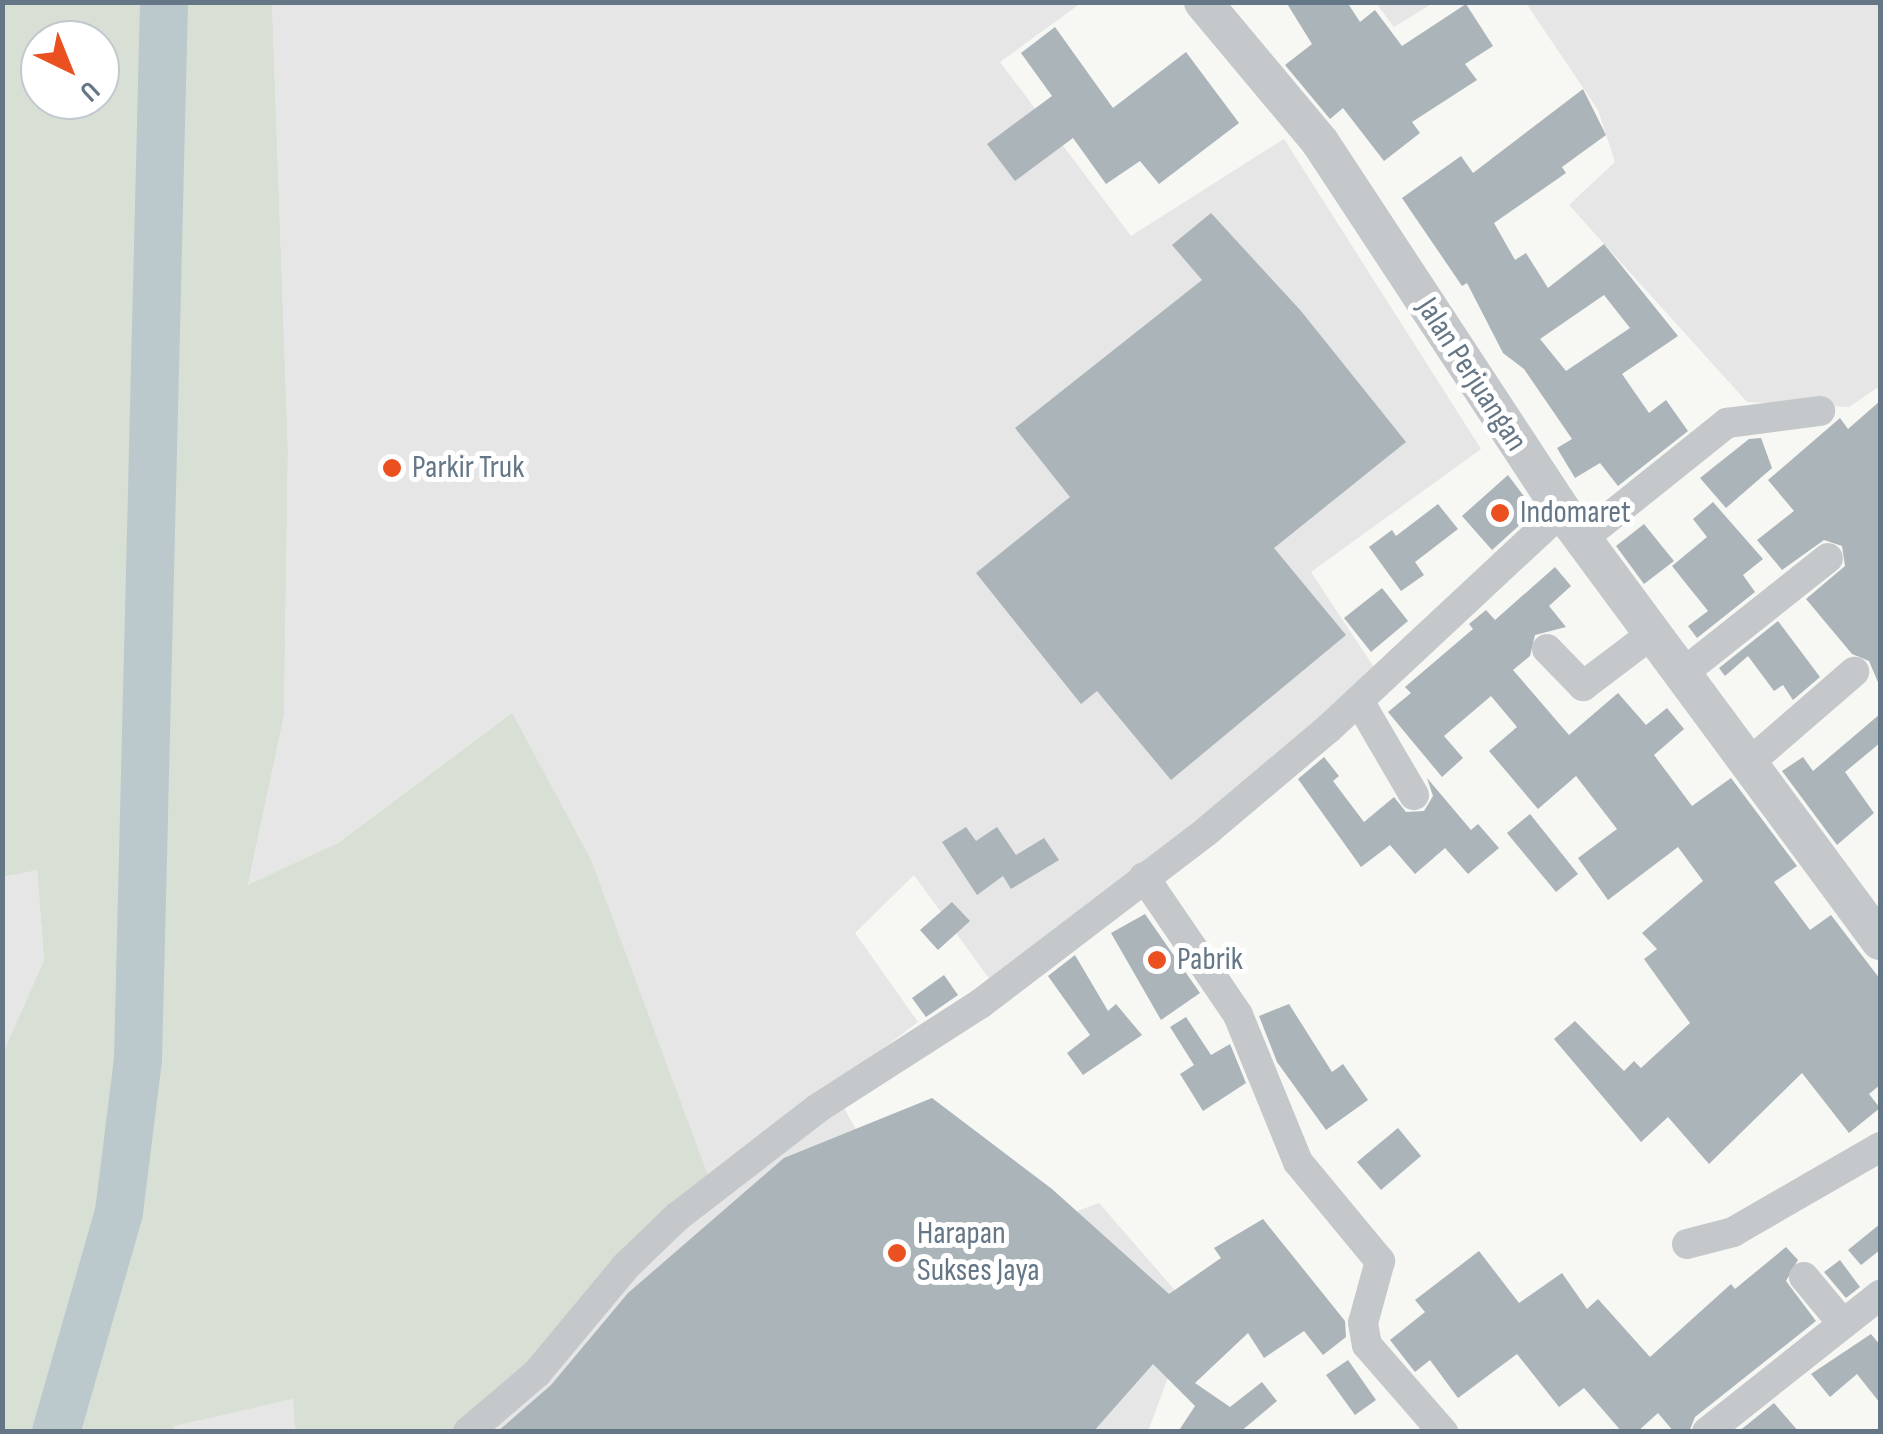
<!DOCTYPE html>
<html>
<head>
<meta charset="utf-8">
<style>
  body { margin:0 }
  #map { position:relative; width:1883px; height:1434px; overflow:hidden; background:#f7f7f4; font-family:"Sofia Sans Condensed",sans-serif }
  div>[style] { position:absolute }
  .built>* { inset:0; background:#e5e6e5 }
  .green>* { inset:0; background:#d8dfd5 }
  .river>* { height:48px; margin:-24px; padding:0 24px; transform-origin:24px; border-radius:24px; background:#bbc8cc }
  .building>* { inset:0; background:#abb4b9 }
  .minor>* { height:30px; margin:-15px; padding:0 15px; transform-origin:15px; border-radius:15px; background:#c4c8cb }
  .tertiary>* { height:38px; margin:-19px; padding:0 19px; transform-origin:19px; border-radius:19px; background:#c4c8cb }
  .dots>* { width:28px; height:28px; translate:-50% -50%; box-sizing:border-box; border:5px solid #fff; border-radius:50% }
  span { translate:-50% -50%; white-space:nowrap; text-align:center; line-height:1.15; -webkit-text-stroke:10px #fff; paint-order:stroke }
  .street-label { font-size:32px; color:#657786 }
  .poi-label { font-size:32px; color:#657786 }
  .left { translate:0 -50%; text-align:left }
  .frame { position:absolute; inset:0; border:5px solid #657786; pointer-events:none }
  .north { position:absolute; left:20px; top:20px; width:100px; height:100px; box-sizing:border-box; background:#fff; border:2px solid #c1c9cf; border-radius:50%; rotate:137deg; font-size:28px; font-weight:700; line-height:40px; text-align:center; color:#657786 }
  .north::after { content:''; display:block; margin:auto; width:35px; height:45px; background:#eb5020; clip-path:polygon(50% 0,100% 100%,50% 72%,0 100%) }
</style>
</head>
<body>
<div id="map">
  <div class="built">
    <div style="clip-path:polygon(272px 3px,1081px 3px,1000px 62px,1131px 236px,1284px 139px,1481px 449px,1311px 572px,1381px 678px,996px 988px,914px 875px,855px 933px,918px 1022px,832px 1087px,888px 1186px,981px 1247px,1099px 1203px,1193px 1311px,1148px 1431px,481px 1431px,512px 713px,338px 843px,248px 886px,284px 716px,288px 451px)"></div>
    <div style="clip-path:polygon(1376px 3px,1433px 3px,1394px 27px)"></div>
    <div style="clip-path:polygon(1526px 3px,1880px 3px,1880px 386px,1849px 407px,1747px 402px,1569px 205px,1615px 162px,1598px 110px)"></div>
    <div style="clip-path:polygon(37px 869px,44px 960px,3px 1053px,3px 877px)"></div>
    <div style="clip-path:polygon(293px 1399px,295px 1431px,174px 1432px,173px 1426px)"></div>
  </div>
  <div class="green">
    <div style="clip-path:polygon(evenodd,3px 3px,272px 3px,288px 451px,284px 716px,248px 885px,338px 843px,512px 713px,591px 860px,711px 1184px,481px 1431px,295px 1431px,293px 1399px,174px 1426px,174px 1431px,3px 1432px,3px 1053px,44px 960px,37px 870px,2px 877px,3px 3px,40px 40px,100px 40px,100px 100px,40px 100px,40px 40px,3px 3px,156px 348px,157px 395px,143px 725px,144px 614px,156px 348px)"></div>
  </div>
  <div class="river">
    <div style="left:56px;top:1432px;width:229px;rotate:-74deg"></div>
    <div style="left:119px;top:1212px;width:154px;rotate:-82.9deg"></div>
    <div style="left:138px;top:1059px;width:1057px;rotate:-88.59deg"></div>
  </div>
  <div class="building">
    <div style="clip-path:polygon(1286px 2px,1347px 2px,1360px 22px,1375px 10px,1402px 46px,1466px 4px,1493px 46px,1465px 64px,1477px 80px,1412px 122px,1420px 133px,1384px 161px,1343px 108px,1330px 119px,1285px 65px,1312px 44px)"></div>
    <div style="clip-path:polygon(1055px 27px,1113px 108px,1186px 52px,1239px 123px,1159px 184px,1140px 161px,1106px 184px,1073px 138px,1015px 181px,987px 144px,1052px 96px,1021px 53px)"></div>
    <div style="clip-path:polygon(evenodd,1583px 89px,1606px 135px,1562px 167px,1566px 173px,1494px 223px,1515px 260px,1526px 253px,1548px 288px,1604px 244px,1678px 336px,1622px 374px,1649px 413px,1666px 400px,1688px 431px,1618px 486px,1600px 463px,1575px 478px,1557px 448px,1572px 439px,1524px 369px,1503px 353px,1467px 283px,1462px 286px,1402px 198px,1461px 156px,1473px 173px,1583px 89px,1604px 295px,1630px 328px,1566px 371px,1540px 339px,1604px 295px)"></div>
    <div style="clip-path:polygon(1211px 213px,1301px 311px,1406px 442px,1274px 548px,1346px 635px,1171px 780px,1097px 691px,1081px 704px,976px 573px,1070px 497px,1015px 428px,1202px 280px,1172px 245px)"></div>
    <div style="clip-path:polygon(1880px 401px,1880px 687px,1869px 661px,1852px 654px,1806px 599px,1845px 566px,1842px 546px,1824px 540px,1782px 570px,1757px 540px,1794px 511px,1768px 480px,1840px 418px,1848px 429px)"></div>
    <div style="clip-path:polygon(1761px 438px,1772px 468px,1726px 508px,1700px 478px,1749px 439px)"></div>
    <div style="clip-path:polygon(1508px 475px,1535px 511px,1492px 550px,1462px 516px)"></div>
    <div style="clip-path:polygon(1713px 502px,1763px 559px,1743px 575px,1755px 592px,1697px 638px,1688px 626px,1708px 611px,1672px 566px,1707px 537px,1693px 519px)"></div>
    <div style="clip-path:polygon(1438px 504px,1458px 529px,1415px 562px,1424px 575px,1401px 591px,1369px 547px,1392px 530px,1396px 536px)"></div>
    <div style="clip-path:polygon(1644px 524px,1674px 561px,1644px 584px,1616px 546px)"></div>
    <div style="clip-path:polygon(1555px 567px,1571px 586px,1549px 606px,1566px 627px,1535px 635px,1530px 656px,1513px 670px,1569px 735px,1618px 693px,1646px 725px,1667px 708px,1684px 729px,1654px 755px,1692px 806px,1731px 778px,1797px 866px,1774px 882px,1810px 930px,1831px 915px,1880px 979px,1880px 1085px,1869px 1094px,1880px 1108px,1849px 1133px,1802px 1073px,1709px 1164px,1668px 1117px,1641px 1142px,1554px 1039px,1575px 1021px,1624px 1071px,1634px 1061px,1641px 1068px,1690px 1023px,1644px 959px,1657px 949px,1642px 933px,1703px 881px,1678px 847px,1608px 900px,1578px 858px,1617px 829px,1576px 776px,1538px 809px,1489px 751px,1517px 727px,1491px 696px,1444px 736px,1463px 758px,1442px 777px,1388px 712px,1411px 693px,1405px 687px,1473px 629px,1469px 624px,1486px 610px,1495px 620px)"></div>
    <div style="clip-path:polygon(1382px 588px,1408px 621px,1371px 652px,1344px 618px)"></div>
    <div style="clip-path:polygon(1778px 621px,1820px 677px,1793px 700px,1783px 685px,1774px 691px,1748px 656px,1725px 676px,1719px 668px)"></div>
    <div style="clip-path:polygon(1880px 714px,1880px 743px,1845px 772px,1874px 813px,1837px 845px,1782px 771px,1803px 757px,1813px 771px)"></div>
    <div style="clip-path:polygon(1324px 757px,1339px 776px,1333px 781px,1364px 822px,1394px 797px,1406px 812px,1424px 811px,1433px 796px,1427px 778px,1471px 830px,1478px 824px,1499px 848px,1468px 874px,1445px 848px,1415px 874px,1390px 845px,1361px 867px,1298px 779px)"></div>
    <div style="clip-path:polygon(1530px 814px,1578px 874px,1556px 892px,1507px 833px)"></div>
    <div style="clip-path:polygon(966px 827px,976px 841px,997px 827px,1016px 855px,1044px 838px,1059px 860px,1011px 889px,1003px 876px,977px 895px,942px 842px)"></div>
    <div style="clip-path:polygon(952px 902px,970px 921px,938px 950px,920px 930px)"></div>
    <div style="clip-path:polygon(1145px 914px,1200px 993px,1161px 1020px,1111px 933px)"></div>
    <div style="clip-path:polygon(1075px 955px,1108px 1011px,1116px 1004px,1142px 1035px,1083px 1075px,1067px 1053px,1090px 1035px,1048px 976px)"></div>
    <div style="clip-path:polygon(944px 975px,958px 995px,926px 1017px,912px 998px)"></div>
    <div style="clip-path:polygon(1289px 1004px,1332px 1072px,1343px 1064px,1368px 1100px,1326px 1130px,1277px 1062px,1259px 1016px)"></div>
    <div style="clip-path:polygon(1186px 1017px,1211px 1055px,1230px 1044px,1246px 1083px,1203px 1111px,1180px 1074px,1194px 1065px,1170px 1027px)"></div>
    <div style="clip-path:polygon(932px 1098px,1052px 1189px,1169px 1294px,1221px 1258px,1214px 1248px,1263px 1219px,1345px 1321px,1346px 1337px,1323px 1355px,1304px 1331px,1264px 1358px,1248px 1333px,1195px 1383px,1230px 1407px,1262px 1382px,1277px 1401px,1240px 1432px,1178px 1432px,1195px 1406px,1153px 1364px,1093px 1432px,497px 1432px,551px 1385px,628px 1293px,784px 1158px)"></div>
    <div style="clip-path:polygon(1398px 1128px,1421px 1156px,1381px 1190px,1357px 1162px)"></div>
    <div style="clip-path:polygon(1880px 1224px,1880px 1250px,1861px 1265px,1848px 1250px)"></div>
    <div style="clip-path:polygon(1786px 1247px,1798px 1260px,1786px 1281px,1816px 1321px,1695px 1417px,1689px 1432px,1674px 1432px,1658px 1413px,1637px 1432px,1622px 1432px,1584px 1388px,1559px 1407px,1517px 1354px,1458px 1398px,1430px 1360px,1415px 1372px,1390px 1340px,1425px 1312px,1415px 1300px,1479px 1251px,1519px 1303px,1562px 1273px,1587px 1309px,1598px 1299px,1650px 1357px,1731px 1284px,1735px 1289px)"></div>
    <div style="clip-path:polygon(1840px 1260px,1860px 1287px,1846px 1298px,1824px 1272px)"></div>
    <div style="clip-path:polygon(1871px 1334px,1880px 1345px,1880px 1403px,1857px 1374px,1830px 1397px,1811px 1374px)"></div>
    <div style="clip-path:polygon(1348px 1360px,1376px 1400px,1355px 1415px,1326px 1375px)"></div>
    <div style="clip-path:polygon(1774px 1403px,1799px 1432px,1738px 1432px)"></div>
  </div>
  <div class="minor">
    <div style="left:1582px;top:539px;width:186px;rotate:-38.7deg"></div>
    <div style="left:1727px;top:423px;width:94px;rotate:-7.4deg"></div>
    <div style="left:1547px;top:649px;width:52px;rotate:45.8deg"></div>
    <div style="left:1583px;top:686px;width:88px;rotate:-37.1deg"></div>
    <div style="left:1683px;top:673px;width:185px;rotate:-38.4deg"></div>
    <div style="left:1359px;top:701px;width:109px;rotate:59.7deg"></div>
    <div style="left:1750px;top:762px;width:138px;rotate:-40.9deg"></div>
    <div style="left:1144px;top:877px;width:167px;rotate:55.7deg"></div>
    <div style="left:1238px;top:1015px;width:159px;rotate:67.8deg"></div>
    <div style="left:1298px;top:1162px;width:129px;rotate:50.4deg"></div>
    <div style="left:1380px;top:1261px;width:64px;rotate:105.3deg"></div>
    <div style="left:1363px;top:1323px;width:22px;rotate:80deg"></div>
    <div style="left:1367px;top:1345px;width:116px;rotate:48.9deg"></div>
    <div style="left:1687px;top:1244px;width:48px;rotate:-14.6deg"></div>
    <div style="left:1733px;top:1232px;width:170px;rotate:-30deg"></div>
    <div style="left:1804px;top:1277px;width:61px;rotate:50.3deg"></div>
    <div style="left:468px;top:1432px;width:91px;rotate:-40.5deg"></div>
    <div style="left:537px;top:1373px;width:139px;rotate:-50.2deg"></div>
    <div style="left:626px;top:1266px;width:71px;rotate:-43.9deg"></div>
    <div style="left:677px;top:1217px;width:178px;rotate:-37.7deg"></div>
    <div style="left:818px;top:1108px;width:193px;rotate:-32.7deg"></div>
    <div style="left:980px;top:1004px;width:287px;rotate:-37.3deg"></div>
    <div style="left:1208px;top:830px;width:157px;rotate:-40.1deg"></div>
    <div style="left:1328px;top:729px;width:320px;rotate:-43deg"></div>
    <div style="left:1707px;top:1432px;width:221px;rotate:-38.4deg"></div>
  </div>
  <div class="tertiary">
    <div style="left:1203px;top:2px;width:182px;rotate:50.1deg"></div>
    <div style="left:1320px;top:142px;width:441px;rotate:56.7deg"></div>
    <div style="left:1562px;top:511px;width:535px;rotate:53.52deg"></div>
  </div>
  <div class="dots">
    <div style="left:392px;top:468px;background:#eb5020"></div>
    <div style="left:1500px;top:513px;background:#eb5020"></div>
    <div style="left:1157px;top:960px;background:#eb5020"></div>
    <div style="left:897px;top:1253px;background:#eb5020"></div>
  </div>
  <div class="street-label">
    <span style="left:1471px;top:375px;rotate:57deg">Jalan Perjuangan</span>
  </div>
  <div class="poi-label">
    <span class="left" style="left:412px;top:468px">Parkir Truk</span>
    <span class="left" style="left:1520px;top:513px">Indomaret</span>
    <span class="left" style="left:1177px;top:960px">Pabrik</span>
    <span class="left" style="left:917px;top:1253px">Harapan<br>Sukses Jaya</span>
  </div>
  <div class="frame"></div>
  <div class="north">U</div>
</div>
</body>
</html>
